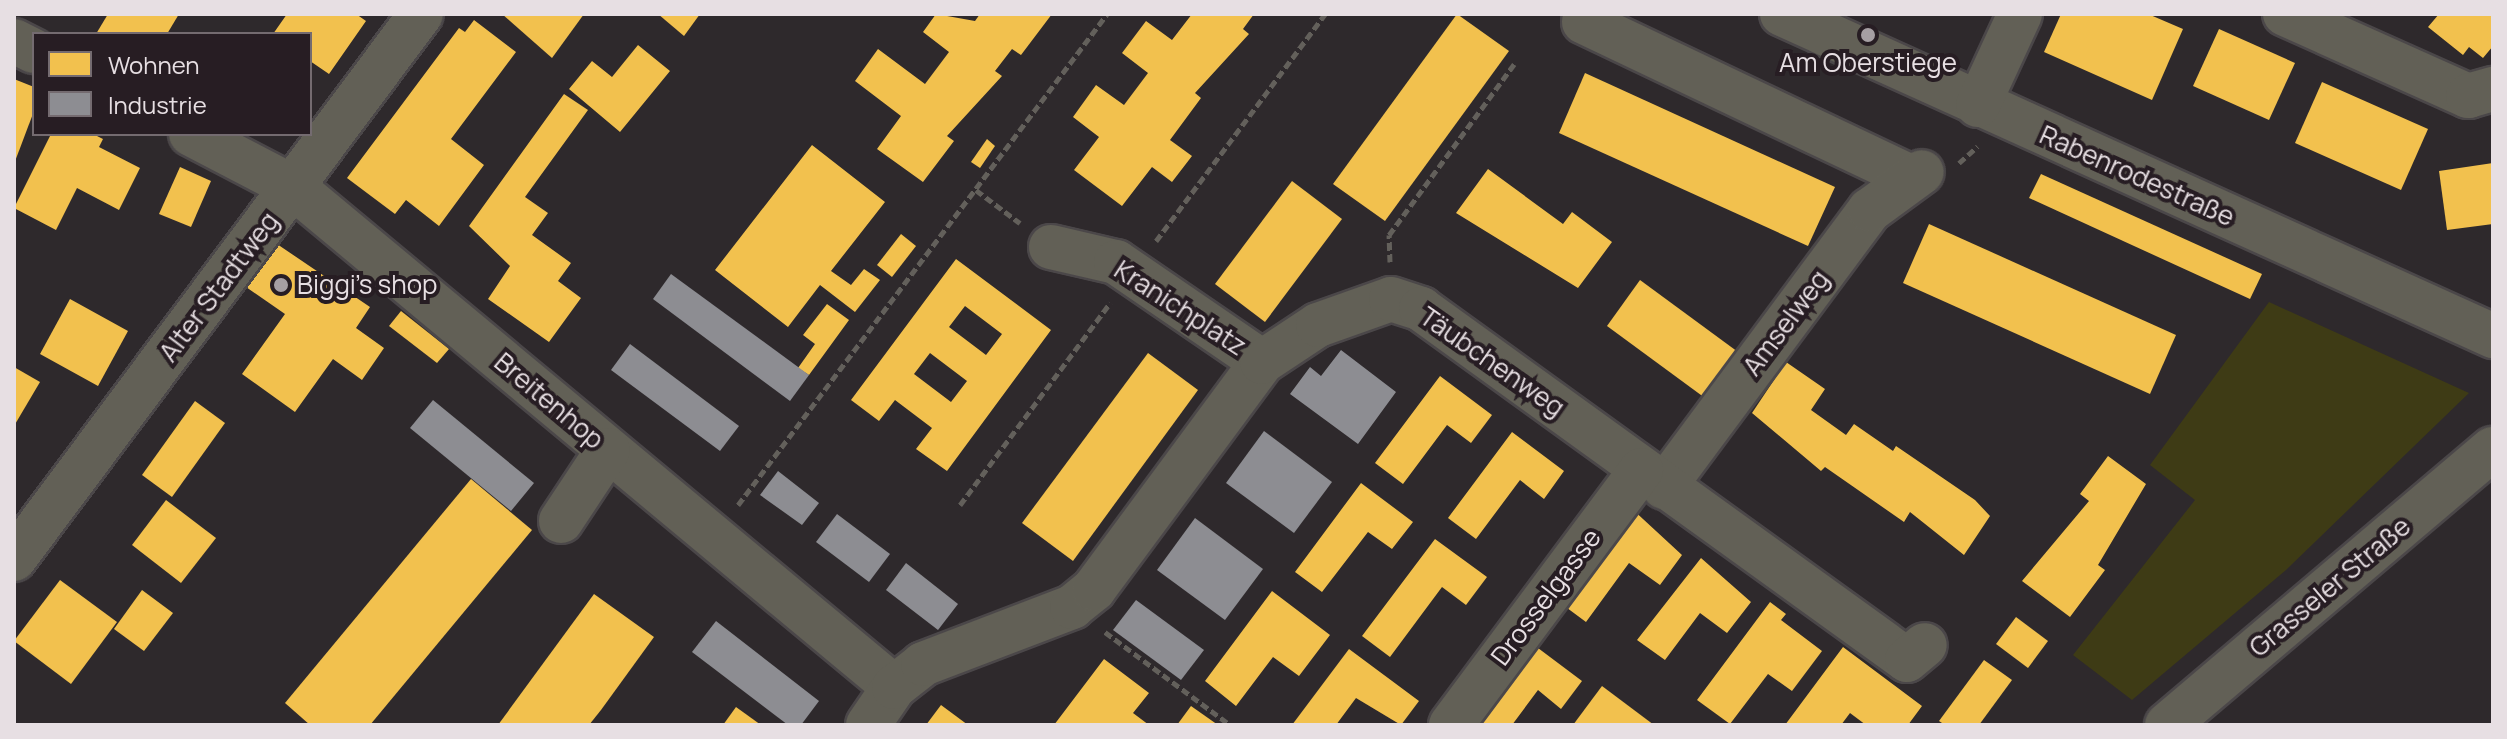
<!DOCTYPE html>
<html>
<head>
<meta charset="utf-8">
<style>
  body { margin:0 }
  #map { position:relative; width:2507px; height:739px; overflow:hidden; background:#2e292c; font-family:Manrope,sans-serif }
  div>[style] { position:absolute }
  .green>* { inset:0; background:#3e3b15 }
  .homes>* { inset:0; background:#f2c14e }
  .industry>* { inset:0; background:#8d8d92 }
  .path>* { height:5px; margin-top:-2.5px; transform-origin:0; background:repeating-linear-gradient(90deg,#63605b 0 8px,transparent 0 12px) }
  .roads { filter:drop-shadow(2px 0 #4b4749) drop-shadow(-2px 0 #4b4749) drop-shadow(0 2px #4b4749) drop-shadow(0 -2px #4b4749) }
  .minor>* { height:44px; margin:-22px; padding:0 22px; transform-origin:22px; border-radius:22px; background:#626056 }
  .dots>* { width:22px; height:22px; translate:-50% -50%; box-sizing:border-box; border:4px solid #271d23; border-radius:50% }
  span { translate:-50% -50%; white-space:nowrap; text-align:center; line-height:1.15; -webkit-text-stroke:8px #271d23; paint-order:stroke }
  .poi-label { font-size:26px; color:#e7dfe3 }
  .left { translate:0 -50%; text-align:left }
  .street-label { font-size:26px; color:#e7dfe3 }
  .frame { position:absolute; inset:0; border:16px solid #e7dfe3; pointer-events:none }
  .legend { position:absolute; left:32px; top:32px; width:280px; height:104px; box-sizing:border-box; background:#271d23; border:2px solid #746b70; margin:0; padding:10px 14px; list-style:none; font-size:24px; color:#e7dfe3 }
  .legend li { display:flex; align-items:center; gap:16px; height:40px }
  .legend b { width:40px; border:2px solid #746b70 }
</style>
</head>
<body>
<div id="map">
  <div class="green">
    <div style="clip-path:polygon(2269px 302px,2469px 393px,2286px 570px,2132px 700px,2073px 655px,2195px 500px,2150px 465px)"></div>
  </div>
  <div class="homes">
    <div style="clip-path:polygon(108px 14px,179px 14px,167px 34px,96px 34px)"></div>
    <div style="clip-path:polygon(287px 14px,356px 14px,366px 21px,329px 74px,310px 61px,310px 34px,273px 34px)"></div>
    <div style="clip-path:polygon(502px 14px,584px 14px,552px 58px)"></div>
    <div style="clip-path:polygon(658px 14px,700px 14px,684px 36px)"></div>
    <div style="clip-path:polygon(936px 14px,975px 21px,980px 14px,1052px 14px,1021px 55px,1012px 49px,995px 71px,1002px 76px,947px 136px,954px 141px,923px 182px,877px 149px,901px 116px,855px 81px,878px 49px,925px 84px,949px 52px,923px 32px)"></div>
    <div style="clip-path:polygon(1192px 14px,1254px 14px,1243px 29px,1249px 34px,1195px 93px,1201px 98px,1170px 140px,1192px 156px,1172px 182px,1152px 167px,1122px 206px,1074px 170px,1099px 137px,1073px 117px,1096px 85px,1124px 105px,1148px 73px,1122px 53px,1146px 21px,1172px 40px)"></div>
    <div style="clip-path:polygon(1457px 14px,1509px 51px,1385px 221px,1333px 184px)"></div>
    <div style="clip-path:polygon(2061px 14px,2148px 14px,2183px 29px,2152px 100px,2044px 52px)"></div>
    <div style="clip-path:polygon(2439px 14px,2493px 14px,2493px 46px,2483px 58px,2469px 47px,2463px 55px,2428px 27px)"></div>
    <div style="clip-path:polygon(474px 20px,516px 52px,451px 139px,484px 165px,439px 226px,406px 200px,395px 214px,347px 178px,459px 28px,465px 32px)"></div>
    <div style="clip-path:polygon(2219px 29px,2295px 63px,2269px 120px,2193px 86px)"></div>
    <div style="clip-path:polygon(638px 45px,670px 71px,620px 132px,569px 89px,592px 61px,612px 77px)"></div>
    <div style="clip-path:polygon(1585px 73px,1835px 187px,1808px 246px,1559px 133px)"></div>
    <div style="clip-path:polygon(14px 79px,34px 87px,34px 111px,14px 164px)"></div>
    <div style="clip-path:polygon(2322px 82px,2428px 129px,2401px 190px,2295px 143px)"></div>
    <div style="clip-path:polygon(564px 94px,588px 110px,525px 197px,548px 213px,532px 235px,571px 263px,558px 281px,581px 298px,549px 342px,488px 299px,510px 266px,469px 226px)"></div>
    <div style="clip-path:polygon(51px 134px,93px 134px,103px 139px,99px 147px,140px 168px,119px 210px,77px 188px,56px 230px,14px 208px)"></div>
    <div style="clip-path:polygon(987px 139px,995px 146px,980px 168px,971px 162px)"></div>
    <div style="clip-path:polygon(812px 145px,885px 202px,831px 271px,851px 285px,864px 269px,880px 280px,855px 312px,820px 285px,788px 327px,715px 270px)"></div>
    <div style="clip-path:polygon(2493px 163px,2493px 224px,2447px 230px,2439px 171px)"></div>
    <div style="clip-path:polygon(180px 167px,211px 181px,191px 227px,159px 214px)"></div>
    <div style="clip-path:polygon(1488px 169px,1563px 224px,1572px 212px,1612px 242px,1578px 288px,1456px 213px)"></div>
    <div style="clip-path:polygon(2041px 174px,2262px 274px,2250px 299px,2029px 198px)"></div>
    <div style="clip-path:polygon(1292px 181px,1342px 219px,1265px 322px,1215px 284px)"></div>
    <div style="clip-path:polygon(1929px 224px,2176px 335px,2150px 394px,1903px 283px)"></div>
    <div style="clip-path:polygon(901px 234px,916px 246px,892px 277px,877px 265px)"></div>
    <div style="clip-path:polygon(277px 244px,370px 307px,356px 328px,384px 348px,362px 380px,333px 359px,295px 412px,242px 374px,285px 314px,246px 287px)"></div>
    <div style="clip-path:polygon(evenodd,956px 259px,1051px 330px,947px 471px,916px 449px,932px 428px,895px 400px,879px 421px,851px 400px,956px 259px,965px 306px,1002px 334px,986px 355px,949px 327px,965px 306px,956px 259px,930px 353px,967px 381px,951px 402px,914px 374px,930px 353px)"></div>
    <div style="clip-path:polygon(1640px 280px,1738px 352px,1705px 398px,1607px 326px)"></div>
    <div style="clip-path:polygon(70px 299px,128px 331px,98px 386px,40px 354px)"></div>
    <div style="clip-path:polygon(827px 304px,849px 320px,809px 375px,798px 368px,815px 344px,803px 335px)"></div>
    <div style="clip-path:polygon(401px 311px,449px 349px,437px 363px,389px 326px)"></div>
    <div style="clip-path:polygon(1148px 353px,1198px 390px,1073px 561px,1022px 523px)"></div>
    <div style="clip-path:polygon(1786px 362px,1825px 389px,1811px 410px,1846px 435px,1854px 424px,1893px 451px,1896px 446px,1975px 500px,1990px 516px,1964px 555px,1910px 512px,1904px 522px,1825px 467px,1821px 471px,1752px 413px)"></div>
    <div style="clip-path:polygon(14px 367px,40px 382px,14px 426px)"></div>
    <div style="clip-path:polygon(1440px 376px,1492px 415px,1471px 443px,1447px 425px,1403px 484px,1375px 463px)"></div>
    <div style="clip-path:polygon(195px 401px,225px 423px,172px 497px,142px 475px)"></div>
    <div style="clip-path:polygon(1512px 432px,1564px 471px,1544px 499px,1520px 480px,1476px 539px,1448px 518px)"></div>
    <div style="clip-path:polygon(2108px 456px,2146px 484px,2098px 565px,2105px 570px,2070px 617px,2022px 581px,2089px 501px,2080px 494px)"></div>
    <div style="clip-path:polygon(471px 479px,532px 530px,370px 725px,310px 725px,285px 703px)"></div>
    <div style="clip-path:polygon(1361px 483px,1413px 522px,1392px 549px,1368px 532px,1322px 592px,1295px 572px)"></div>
    <div style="clip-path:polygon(166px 500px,216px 538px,181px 583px,132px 545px)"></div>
    <div style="clip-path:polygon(1630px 507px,1682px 555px,1660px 585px,1629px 563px,1586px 622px,1559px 602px)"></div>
    <div style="clip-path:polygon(1435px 539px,1487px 577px,1466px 605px,1442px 587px,1390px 657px,1362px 636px)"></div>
    <div style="clip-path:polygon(1701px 558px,1751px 602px,1727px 633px,1700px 613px,1665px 660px,1637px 640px)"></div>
    <div style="clip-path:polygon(60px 580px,117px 622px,71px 684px,14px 641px)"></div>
    <div style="clip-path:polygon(142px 590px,173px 613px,144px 651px,114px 629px)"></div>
    <div style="clip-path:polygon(1272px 591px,1330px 635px,1299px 676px,1273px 657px,1236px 706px,1205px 681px)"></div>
    <div style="clip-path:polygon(594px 594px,654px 637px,601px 710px,589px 725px,498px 725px)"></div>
    <div style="clip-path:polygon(1770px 602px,1786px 614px,1781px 620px,1822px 651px,1792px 691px,1768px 674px,1730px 724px,1697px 700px)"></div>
    <div style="clip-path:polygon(2016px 617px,2048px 641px,2028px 668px,1996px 644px)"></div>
    <div style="clip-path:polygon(1530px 642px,1582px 681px,1561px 709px,1538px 690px,1512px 725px,1468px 725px)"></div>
    <div style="clip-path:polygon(1843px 647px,1922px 706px,1908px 725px,1866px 725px,1850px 713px,1841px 725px,1785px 725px)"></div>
    <div style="clip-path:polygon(1349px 649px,1419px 701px,1401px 725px,1356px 698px,1336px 725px,1292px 725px)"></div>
    <div style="clip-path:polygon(1104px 659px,1149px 693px,1133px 713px,1149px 725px,1054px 725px)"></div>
    <div style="clip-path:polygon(1984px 660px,2012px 680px,1979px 725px,1945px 725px,1939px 721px)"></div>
    <div style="clip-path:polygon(1602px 686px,1654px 725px,1573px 725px)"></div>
    <div style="clip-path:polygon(941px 705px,968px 725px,926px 725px)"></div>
    <div style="clip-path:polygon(1191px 706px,1218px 725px,1177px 725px)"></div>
    <div style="clip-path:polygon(736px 707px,761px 725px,723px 725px)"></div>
  </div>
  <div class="industry">
    <div style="clip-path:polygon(671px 274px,809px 375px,790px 401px,653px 299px)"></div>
    <div style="clip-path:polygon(630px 344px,739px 426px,720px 451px,611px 370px)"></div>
    <div style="clip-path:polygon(1341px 350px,1396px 392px,1358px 444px,1290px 394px,1310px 367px,1321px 376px)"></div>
    <div style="clip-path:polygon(433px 400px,534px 483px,511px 511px,410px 428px)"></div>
    <div style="clip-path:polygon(1264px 431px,1332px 482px,1294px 533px,1226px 483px)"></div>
    <div style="clip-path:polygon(778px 471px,819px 503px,802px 525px,760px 495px)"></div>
    <div style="clip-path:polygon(837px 514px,890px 554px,869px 582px,816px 542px)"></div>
    <div style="clip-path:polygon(1195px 518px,1263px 569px,1225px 620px,1157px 570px)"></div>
    <div style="clip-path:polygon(906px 563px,958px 604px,938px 630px,886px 590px)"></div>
    <div style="clip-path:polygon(1136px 600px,1204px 650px,1181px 680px,1113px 630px)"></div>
    <div style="clip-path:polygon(716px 621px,819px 701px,801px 725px,788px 725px,692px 652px)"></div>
  </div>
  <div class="path">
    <div style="left:1959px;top:163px;width:25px;rotate:-42deg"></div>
    <div style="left:976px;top:190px;width:55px;rotate:36.9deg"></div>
    <div style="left:1156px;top:241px;width:283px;rotate:-53.3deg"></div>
    <div style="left:1390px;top:262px;width:27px;rotate:-92deg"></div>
    <div style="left:1389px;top:235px;width:212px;rotate:-53.8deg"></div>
    <div style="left:738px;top:505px;width:614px;rotate:-53.07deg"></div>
    <div style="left:960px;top:505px;width:252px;rotate:-53.4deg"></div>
    <div style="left:1105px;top:632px;width:156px;rotate:36.6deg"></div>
  </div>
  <div class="roads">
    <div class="minor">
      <div style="left:1782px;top:14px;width:781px;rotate:24.36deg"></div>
      <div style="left:2285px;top:14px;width:201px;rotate:24.1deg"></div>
      <div style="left:2468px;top:96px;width:26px;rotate:-16deg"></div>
      <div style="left:1584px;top:22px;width:363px;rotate:25.4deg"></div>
      <div style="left:14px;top:41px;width:22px;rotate:27deg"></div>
      <div style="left:1978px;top:105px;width:100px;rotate:-65.2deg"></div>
      <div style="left:191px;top:134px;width:115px;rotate:27.5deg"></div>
      <div style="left:293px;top:187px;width:782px;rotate:39.76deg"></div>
      <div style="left:1051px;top:247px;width:67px;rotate:13deg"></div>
      <div style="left:1116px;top:262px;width:177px;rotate:34.4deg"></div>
      <div style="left:1664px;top:487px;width:345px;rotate:-53.4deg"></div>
      <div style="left:1870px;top:210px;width:64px;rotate:-36.2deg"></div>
      <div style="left:561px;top:521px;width:85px;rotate:-56.5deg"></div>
      <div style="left:14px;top:559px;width:680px;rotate:-53.25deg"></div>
      <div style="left:868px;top:725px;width:46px;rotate:-55.6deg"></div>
      <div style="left:894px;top:687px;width:37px;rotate:-38deg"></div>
      <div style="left:923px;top:664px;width:160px;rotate:-20.9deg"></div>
      <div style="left:1072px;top:607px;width:28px;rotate:-39deg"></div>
      <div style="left:1094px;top:589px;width:282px;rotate:-53.5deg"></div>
      <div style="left:1262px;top:362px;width:67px;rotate:-33.5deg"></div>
      <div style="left:1318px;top:325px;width:77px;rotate:-19.6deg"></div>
      <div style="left:1391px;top:299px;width:32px;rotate:18deg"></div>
      <div style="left:1421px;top:309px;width:599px;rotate:35.84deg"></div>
      <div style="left:1907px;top:660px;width:23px;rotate:-40deg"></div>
      <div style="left:1451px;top:725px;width:318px;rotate:-53.3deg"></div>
      <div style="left:2167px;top:725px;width:427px;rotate:-40.3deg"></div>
    </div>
  </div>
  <div class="dots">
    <div style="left:1868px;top:35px;background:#a69fa3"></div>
    <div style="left:281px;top:285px;background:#a69fa3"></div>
  </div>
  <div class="poi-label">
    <span style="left:1868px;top:63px">Am Oberstiege</span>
    <span class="left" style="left:297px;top:285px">Biggi's shop</span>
  </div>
  <div class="street-label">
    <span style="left:2137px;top:176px;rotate:24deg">Rabenrodestraße</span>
    <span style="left:219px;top:287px;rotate:-53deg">Alter Stadtweg</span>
    <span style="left:1180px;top:308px;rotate:33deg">Kranichplatz</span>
    <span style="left:1786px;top:323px;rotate:-53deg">Amselweg</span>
    <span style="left:1492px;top:362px;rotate:35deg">Täubchenweg</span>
    <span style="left:549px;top:401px;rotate:40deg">Breitenhop</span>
    <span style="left:2330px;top:587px;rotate:-40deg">Grasseler Straße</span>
    <span style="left:1546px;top:597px;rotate:-53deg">Drosselgasse</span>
  </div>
  <div class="frame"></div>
  <ul class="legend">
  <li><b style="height:22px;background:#f2c14e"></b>Wohnen</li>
  <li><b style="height:22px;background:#8d8d92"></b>Industrie</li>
  </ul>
</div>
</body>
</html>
